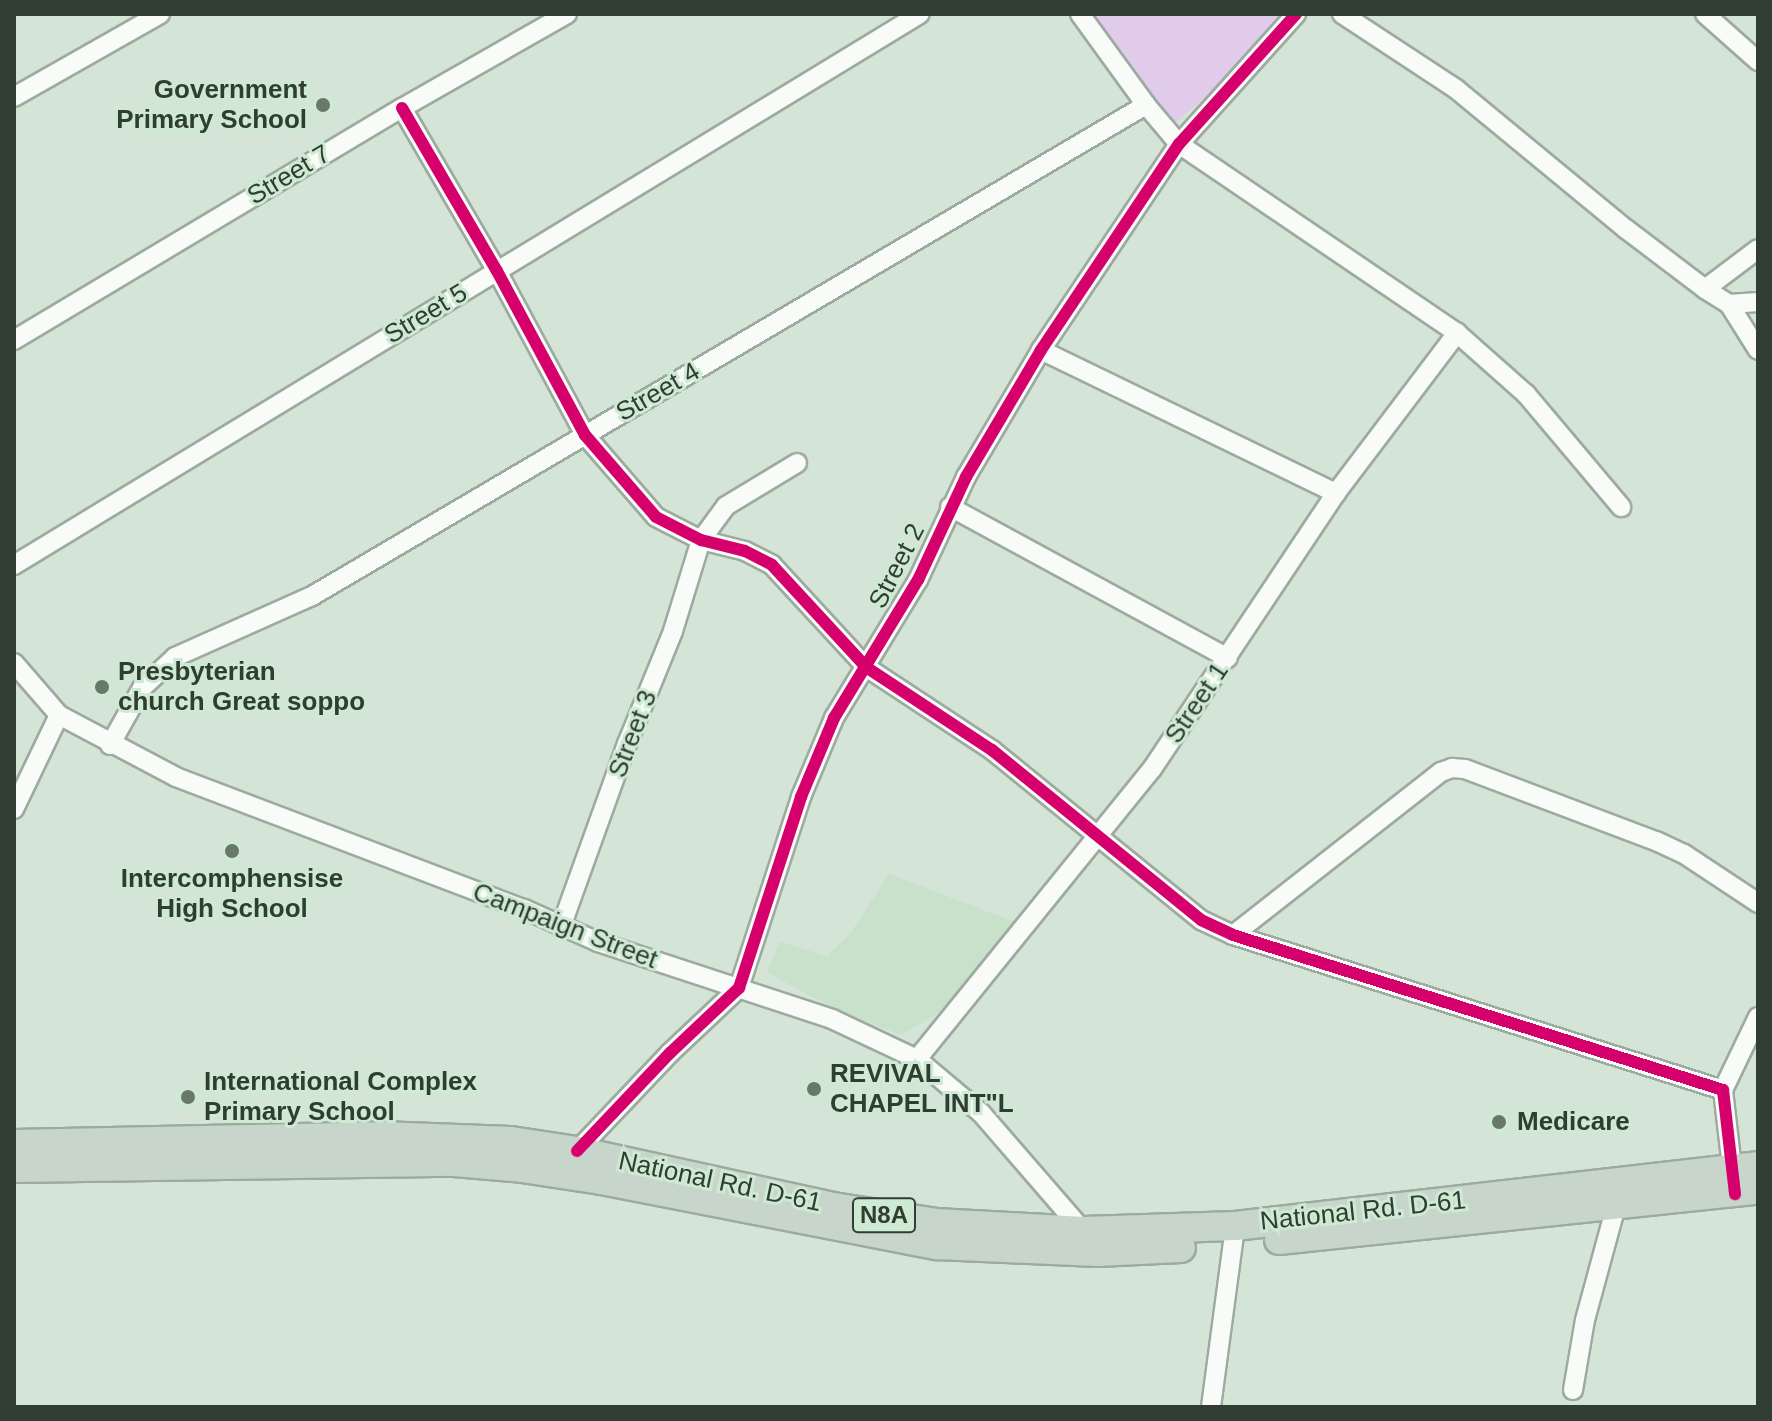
<!DOCTYPE html>
<html>
<head>
<meta charset="utf-8">
<style>
  body { margin:0 }
  #map { position:relative; width:1772px; height:1421px; overflow:hidden; background:#d4e4d6; font-family:Arial,sans-serif }
  div>[style] { position:absolute }
  .built>* { inset:0; background:#c7e1cb }
  .green>* { inset:0; background:#e1cbeb }
  .roads { filter:drop-shadow(2px 0 #9daa9f) drop-shadow(-2px 0 #9daa9f) drop-shadow(0 2px #9daa9f) drop-shadow(0 -2px #9daa9f) }
  .minor>* { height:18px; margin:-9px; padding:0 9px; transform-origin:9px; border-radius:9px; background:#f9fbf9 }
  .highway>* { height:28px; margin:-14px; padding:0 14px; transform-origin:14px; border-radius:14px; background:#c7d5ca }
  .cycleway>* { height:12px; margin:-6px; padding:0 6px; transform-origin:6px; border-radius:6px; background:#d6006c }
  .dots>* { width:22px; height:22px; translate:-50% -50%; box-sizing:border-box; border:4px solid #ceead2; border-radius:50% }
  span { translate:-50% -50%; white-space:nowrap; text-align:center; line-height:1.15; -webkit-text-stroke:6px #ceead2; paint-order:stroke }
  .shield-label span { padding:2px 6px; background:#ceead2; border:2px solid; border-radius:6px; -webkit-text-stroke-width:0 }
  .shield-label { font-size:24px; color:#313c33; font-weight:700 }
  .poi-label { font-size:26px; color:#313c33; font-weight:700 }
  .right { translate:-100% -50%; text-align:right }
  .left { translate:0 -50%; text-align:left }
  .street-label { font-size:26px; color:#313c33 }
  .frame { position:absolute; inset:0; border:16px solid #313c33; pointer-events:none }
</style>
</head>
<body>
<div id="map">
  <div class="built">
    <div style="clip-path:polygon(889px 874px,1017px 923px,954px 1003px,901px 1035px,835px 1009px,767px 972px,780px 942px,827px 956px,850px 934px)"></div>
  </div>
  <div class="green">
    <div style="clip-path:polygon(1082px 14px,1294px 14px,1243px 65px,1165px 132px)"></div>
  </div>
  <div class="roads">
    <div class="minor">
      <div style="left:1080px;top:14px;width:112px;rotate:54deg"></div>
      <div style="left:1146px;top:105px;width:51px;rotate:49.8deg"></div>
      <div style="left:1179px;top:144px;width:336px;rotate:34.2deg"></div>
      <div style="left:1457px;top:333px;width:92px;rotate:41.5deg"></div>
      <div style="left:1526px;top:394px;width:148px;rotate:49.9deg"></div>
      <div style="left:1342px;top:14px;width:136px;rotate:33.3deg"></div>
      <div style="left:1456px;top:89px;width:220px;rotate:39.5deg"></div>
      <div style="left:1626px;top:229px;width:99px;rotate:37.2deg"></div>
      <div style="left:1705px;top:289px;width:28px;rotate:32deg"></div>
      <div style="left:1729px;top:304px;width:29px;rotate:-4deg"></div>
      <div style="left:1705px;top:14px;width:71px;rotate:41.6deg"></div>
      <div style="left:14px;top:97px;width:168px;rotate:-29.6deg"></div>
      <div style="left:402px;top:108px;width:189px;rotate:59.8deg"></div>
      <div style="left:497px;top:271px;width:186px;rotate:61.8deg"></div>
      <div style="left:585px;top:435px;width:108px;rotate:49.1deg"></div>
      <div style="left:656px;top:517px;width:51px;rotate:27.1deg"></div>
      <div style="left:701px;top:540px;width:45px;rotate:14deg"></div>
      <div style="left:745px;top:551px;width:30px;rotate:27deg"></div>
      <div style="left:772px;top:565px;width:139px;rotate:47.3deg"></div>
      <div style="left:866px;top:667px;width:151px;rotate:33.4deg"></div>
      <div style="left:992px;top:750px;width:269px;rotate:39.1deg"></div>
      <div style="left:1201px;top:920px;width:35px;rotate:25deg"></div>
      <div style="left:1233px;top:935px;width:514px;rotate:17.55deg"></div>
      <div style="left:1723px;top:1090px;width:88px;rotate:83.4deg"></div>
      <div style="left:1705px;top:289px;width:66px;rotate:-37deg"></div>
      <div style="left:1729px;top:304px;width:54px;rotate:57.8deg"></div>
      <div style="left:14px;top:340px;width:452px;rotate:-30.9deg"></div>
      <div style="left:402px;top:108px;width:190px;rotate:-29.7deg"></div>
      <div style="left:1041px;top:350px;width:328px;rotate:25.9deg"></div>
      <div style="left:950px;top:507px;width:316px;rotate:28.5deg"></div>
      <div style="left:14px;top:565px;width:1060px;rotate:-31.31deg"></div>
      <div style="left:14px;top:663px;width:69px;rotate:49.1deg"></div>
      <div style="left:59px;top:715px;width:132px;rotate:27.9deg"></div>
      <div style="left:176px;top:777px;width:372px;rotate:20.8deg"></div>
      <div style="left:524px;top:909px;width:81px;rotate:24deg"></div>
      <div style="left:598px;top:942px;width:246px;rotate:18.2deg"></div>
      <div style="left:832px;top:1019px;width:94px;rotate:25.2deg"></div>
      <div style="left:917px;top:1059px;width:84px;rotate:40.2deg"></div>
      <div style="left:981px;top:1113px;width:159px;rotate:49.1deg"></div>
      <div style="left:110px;top:745px;width:65px;rotate:-60.7deg"></div>
      <div style="left:142px;top:688px;width:45px;rotate:-43.2deg"></div>
      <div style="left:175px;top:657px;width:150px;rotate:-24deg"></div>
      <div style="left:312px;top:596px;width:968px;rotate:-30.49deg"></div>
      <div style="left:14px;top:809px;width:104px;rotate:-64.4deg"></div>
      <div style="left:561px;top:927px;width:195px;rotate:-70.2deg"></div>
      <div style="left:627px;top:744px;width:122px;rotate:-67.8deg"></div>
      <div style="left:673px;top:631px;width:95px;rotate:-72.9deg"></div>
      <div style="left:701px;top:540px;width:42px;rotate:-53.7deg"></div>
      <div style="left:726px;top:506px;width:83px;rotate:-31.2deg"></div>
      <div style="left:1233px;top:935px;width:264px;rotate:-38.1deg"></div>
      <div style="left:1441px;top:772px;width:12px;rotate:-20deg"></div>
      <div style="left:1452px;top:768px;width:13px;rotate:4deg"></div>
      <div style="left:1465px;top:769px;width:204px;rotate:20.7deg"></div>
      <div style="left:1656px;top:841px;width:31px;rotate:25deg"></div>
      <div style="left:1684px;top:854px;width:89px;rotate:33.5deg"></div>
      <div style="left:917px;top:1059px;width:373px;rotate:-51deg"></div>
      <div style="left:1152px;top:769px;width:332px;rotate:-56.3deg"></div>
      <div style="left:1336px;top:493px;width:201px;rotate:-52.9deg"></div>
      <div style="left:1723px;top:1090px;width:81px;rotate:-64.4deg"></div>
      <div style="left:577px;top:1151px;width:135px;rotate:-46.5deg"></div>
      <div style="left:670px;top:1053px;width:95px;rotate:-43.3deg"></div>
      <div style="left:739px;top:988px;width:201px;rotate:-72deg"></div>
      <div style="left:801px;top:797px;width:86px;rotate:-67.3deg"></div>
      <div style="left:834px;top:718px;width:162px;rotate:-58.7deg"></div>
      <div style="left:918px;top:580px;width:114px;rotate:-65deg"></div>
      <div style="left:966px;top:477px;width:147px;rotate:-59.4deg"></div>
      <div style="left:1041px;top:350px;width:248px;rotate:-56.2deg"></div>
      <div style="left:1179px;top:144px;width:175px;rotate:-48deg"></div>
      <div style="left:1573px;top:1390px;width:71px;rotate:-80.3deg"></div>
      <div style="left:1585px;top:1320px;width:118px;rotate:-74.8deg"></div>
      <div style="left:1211px;top:1407px;width:183px;rotate:-82.4deg"></div>
    </div>
    <div class="highway">
      <div style="left:14px;top:1144px;width:367px;rotate:-1.2deg"></div>
      <div style="left:381px;top:1136px;width:130px;rotate:2.2deg"></div>
      <div style="left:511px;top:1141px;width:67px;rotate:8.6deg"></div>
      <div style="left:577px;top:1151px;width:262px;rotate:12.3deg"></div>
      <div style="left:833px;top:1207px;width:104px;rotate:8.8deg"></div>
      <div style="left:936px;top:1223px;width:148px;rotate:3.1deg"></div>
      <div style="left:1084px;top:1231px;width:151px;rotate:-1.9deg"></div>
      <div style="left:1235px;top:1226px;width:526px;rotate:-6.54deg"></div>
      <div style="left:14px;top:1168px;width:440px;rotate:-0.8deg"></div>
      <div style="left:454px;top:1162px;width:68px;rotate:5deg"></div>
      <div style="left:522px;top:1168px;width:80px;rotate:8.6deg"></div>
      <div style="left:601px;top:1180px;width:341px;rotate:11deg"></div>
      <div style="left:936px;top:1245px;width:162px;rotate:2.5deg"></div>
      <div style="left:1098px;top:1252px;width:83px;rotate:-2.8deg"></div>
      <div style="left:1279px;top:1240px;width:482px;rotate:-6deg"></div>
    </div>
  </div>
  <div class="cycleway">
    <div style="left:402px;top:108px;width:189px;rotate:59.8deg"></div>
    <div style="left:497px;top:271px;width:186px;rotate:61.8deg"></div>
    <div style="left:585px;top:435px;width:108px;rotate:49.1deg"></div>
    <div style="left:656px;top:517px;width:51px;rotate:27.1deg"></div>
    <div style="left:701px;top:540px;width:45px;rotate:14deg"></div>
    <div style="left:745px;top:551px;width:30px;rotate:27deg"></div>
    <div style="left:772px;top:565px;width:139px;rotate:47.3deg"></div>
    <div style="left:866px;top:667px;width:151px;rotate:33.4deg"></div>
    <div style="left:992px;top:750px;width:269px;rotate:39.1deg"></div>
    <div style="left:1201px;top:920px;width:35px;rotate:25deg"></div>
    <div style="left:1233px;top:935px;width:514px;rotate:17.55deg"></div>
    <div style="left:1723px;top:1090px;width:105px;rotate:83.4deg"></div>
    <div style="left:577px;top:1151px;width:135px;rotate:-46.5deg"></div>
    <div style="left:670px;top:1053px;width:95px;rotate:-43.3deg"></div>
    <div style="left:739px;top:988px;width:201px;rotate:-72deg"></div>
    <div style="left:801px;top:797px;width:86px;rotate:-67.3deg"></div>
    <div style="left:834px;top:718px;width:162px;rotate:-58.7deg"></div>
    <div style="left:918px;top:580px;width:114px;rotate:-65deg"></div>
    <div style="left:966px;top:477px;width:147px;rotate:-59.4deg"></div>
    <div style="left:1041px;top:350px;width:248px;rotate:-56.2deg"></div>
    <div style="left:1179px;top:144px;width:175px;rotate:-48deg"></div>
  </div>
  <div class="dots">
    <div style="left:323px;top:105px;background:#6a776c"></div>
    <div style="left:102px;top:687px;background:#6a776c"></div>
    <div style="left:232px;top:851px;background:#6a776c"></div>
    <div style="left:814px;top:1089px;background:#6a776c"></div>
    <div style="left:188px;top:1097px;background:#6a776c"></div>
    <div style="left:1499px;top:1122px;background:#6a776c"></div>
  </div>
  <div class="shield-label">
    <span style="left:884px;top:1215px">N8A</span>
  </div>
  <div class="poi-label">
    <span class="right" style="left:307px;top:105px">Government<br>Primary School</span>
    <span class="left" style="left:118px;top:687px">Presbyterian<br>church Great soppo</span>
    <span style="left:232px;top:894px">Intercomphensise<br>High School</span>
    <span class="left" style="left:830px;top:1089px">REVIVAL<br>CHAPEL INT"L</span>
    <span class="left" style="left:204px;top:1097px">International Complex<br>Primary School</span>
    <span class="left" style="left:1517px;top:1122px">Medicare</span>
  </div>
  <div class="street-label">
    <span style="left:289px;top:175px;rotate:-31deg">Street 7</span>
    <span style="left:426px;top:314px;rotate:-31deg">Street 5</span>
    <span style="left:658px;top:392px;rotate:-30deg">Street 4</span>
    <span style="left:897px;top:566px;rotate:-63deg">Street 2</span>
    <span style="left:1197px;top:703px;rotate:-56deg">Street 1</span>
    <span style="left:633px;top:734px;rotate:-69deg">Street 3</span>
    <span style="left:565px;top:926px;rotate:21deg">Campaign Street</span>
    <span style="left:720px;top:1182px;rotate:12deg">National Rd. D-61</span>
    <span style="left:1363px;top:1211px;rotate:-6deg">National Rd. D-61</span>
  </div>
  <div class="frame"></div>
</div>
</body>
</html>
